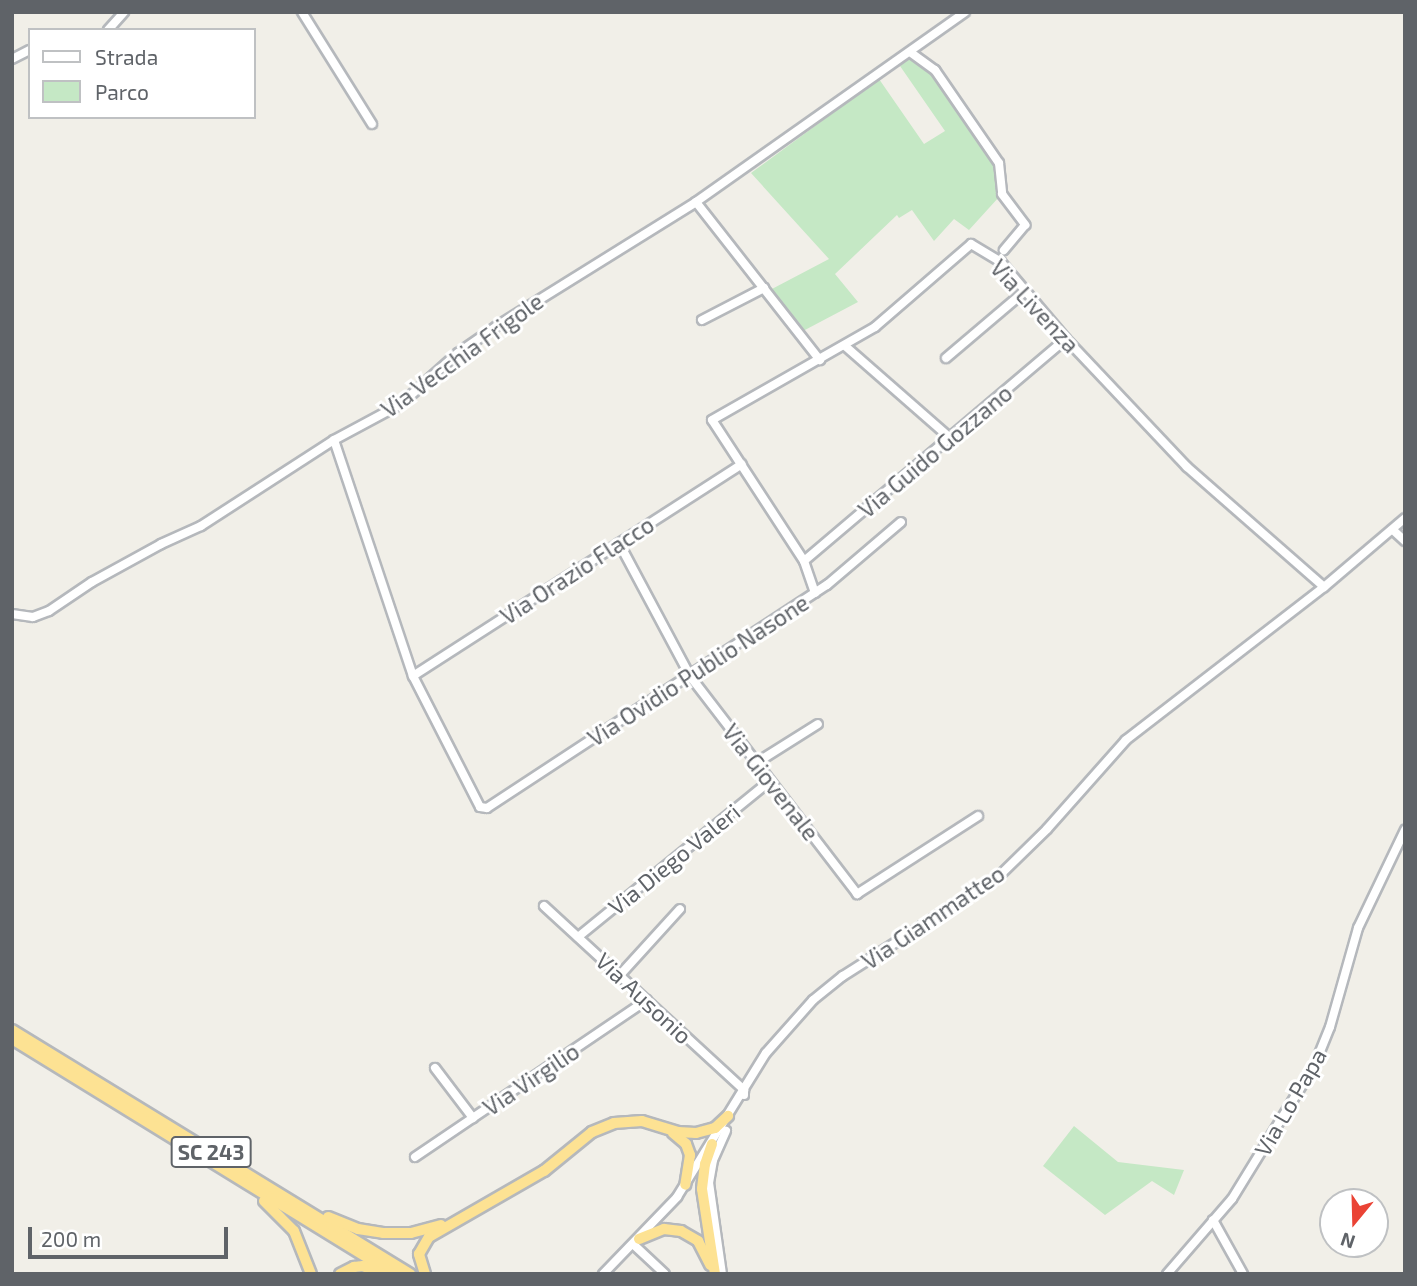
<!DOCTYPE html>
<html>
<head>
<meta charset="utf-8">
<style>
  body { margin:0 }
  #map { position:relative; width:1417px; height:1286px; overflow:hidden; background:#f1efe8; font-family:"Exo 2",sans-serif }
  div>[style] { position:absolute }
  .green>* { inset:0; background:#c5e8c5 }
  .roads { filter:drop-shadow(2px 0 #b5b8bc) drop-shadow(-2px 0 #b5b8bc) drop-shadow(0 2px #b5b8bc) drop-shadow(0 -2px #b5b8bc) }
  .minor>* { height:8px; margin:-4px; padding:0 4px; transform-origin:4px; border-radius:4px; background:#fff }
  .highway>* { height:10px; margin:-5px; padding:0 5px; transform-origin:5px; border-radius:5px; background:#fde293 }
  span { translate:-50% -50%; white-space:nowrap; text-align:center; line-height:1.15; -webkit-text-stroke:6px #fff; paint-order:stroke }
  .shield-label span { padding:2px 5px; background:#fff; border:2px solid; border-radius:5px; -webkit-text-stroke-width:0 }
  .shield-label { font-size:21px; color:#5f6368; font-weight:700 }
  .street-label { font-size:23px; color:#5f6368 }
  .frame { position:absolute; inset:0; border:14px solid #5f6368; pointer-events:none }
  .legend { position:absolute; left:28px; top:28px; width:228px; height:91px; box-sizing:border-box; background:#fff; border:2px solid #bfc1c3; margin:0; padding:9px 12px; list-style:none; font-size:21px; color:#5f6368 }
  .legend li { display:flex; align-items:center; gap:14px; height:35px }
  .legend b { width:35px; border:2px solid #bfc1c3 }
  .north { position:absolute; left:1319px; top:1188px; width:70px; height:70px; box-sizing:border-box; background:#fff; border:2px solid #bfc1c3; border-radius:50%; rotate:199deg; font-size:19px; font-weight:700; line-height:28px; text-align:center; color:#5f6368 }
  .north::after { content:''; display:block; margin:auto; width:24px; height:32px; background:#ea4335; clip-path:polygon(50% 0,100% 100%,50% 72%,0 100%) }
  .scale { position:absolute; left:28px; top:1227px; width:200px; height:32px; box-sizing:border-box; border:4px solid #5f6368; border-top:0; padding-left:9px; font-size:21px; line-height:24px; white-space:nowrap; color:#5f6368; -webkit-text-stroke:5px #fff; paint-order:stroke }
</style>
</head>
<body>
<div id="map">
  <div class="green">
    <div style="clip-path:polygon(910px 57px,927px 68px,993px 163px,999px 197px,969px 230px,954px 219px,934px 241px,912px 210px,899px 218px,897px 215px,835px 274px,858px 302px,803px 331px,770px 290px,829px 259px,751px 173px,879px 79px,924px 144px,945px 131px,900px 66px)"></div>
    <div style="clip-path:polygon(1074px 1126px,1118px 1162px,1184px 1170px,1174px 1195px,1152px 1181px,1105px 1215px,1043px 1166px)"></div>
  </div>
  <div class="roads">
    <div class="minor">
      <div style="left:302px;top:12px;width:132px;rotate:58deg"></div>
      <div style="left:108px;top:30px;width:24px;rotate:-48deg"></div>
      <div style="left:910px;top:52px;width:31px;rotate:36deg"></div>
      <div style="left:935px;top:70px;width:113px;rotate:55.5deg"></div>
      <div style="left:999px;top:163px;width:31px;rotate:84deg"></div>
      <div style="left:1002px;top:194px;width:39px;rotate:53deg"></div>
      <div style="left:1025px;top:225px;width:33px;rotate:130deg"></div>
      <div style="left:12px;top:59px;width:20px;rotate:-27deg"></div>
      <div style="left:696px;top:202px;width:201px;rotate:51.9deg"></div>
      <div style="left:702px;top:320px;width:70px;rotate:-27.3deg"></div>
      <div style="left:845px;top:346px;width:140px;rotate:41.2deg"></div>
      <div style="left:946px;top:358px;width:104px;rotate:-40.3deg"></div>
      <div style="left:334px;top:440px;width:249px;rotate:71.5deg"></div>
      <div style="left:413px;top:676px;width:147px;rotate:62.9deg"></div>
      <div style="left:480px;top:807px;width:7px;rotate:8deg"></div>
      <div style="left:487px;top:808px;width:407px;rotate:-33.3deg"></div>
      <div style="left:827px;top:585px;width:97px;rotate:-40.4deg"></div>
      <div style="left:1393px;top:530px;width:16px;rotate:43deg"></div>
      <div style="left:619px;top:543px;width:151px;rotate:61.9deg"></div>
      <div style="left:690px;top:676px;width:275px;rotate:52.5deg"></div>
      <div style="left:857px;top:894px;width:144px;rotate:-32.8deg"></div>
      <div style="left:804px;top:561px;width:343px;rotate:-40.3deg"></div>
      <div style="left:815px;top:593px;width:34px;rotate:-109deg"></div>
      <div style="left:804px;top:561px;width:168px;rotate:-123.1deg"></div>
      <div style="left:712px;top:420px;width:188px;rotate:-29.7deg"></div>
      <div style="left:875px;top:327px;width:127px;rotate:-40.8deg"></div>
      <div style="left:971px;top:244px;width:35px;rotate:31deg"></div>
      <div style="left:1001px;top:262px;width:101px;rotate:49.8deg"></div>
      <div style="left:1066px;top:339px;width:176px;rotate:46.6deg"></div>
      <div style="left:1187px;top:467px;width:182px;rotate:41.2deg"></div>
      <div style="left:12px;top:614px;width:21px;rotate:8deg"></div>
      <div style="left:33px;top:617px;width:17px;rotate:-21deg"></div>
      <div style="left:49px;top:611px;width:52px;rotate:-34deg"></div>
      <div style="left:92px;top:582px;width:79px;rotate:-28.8deg"></div>
      <div style="left:161px;top:544px;width:44px;rotate:-24.2deg"></div>
      <div style="left:201px;top:526px;width:158px;rotate:-32.9deg"></div>
      <div style="left:334px;top:440px;width:76px;rotate:-28.2deg"></div>
      <div style="left:401px;top:404px;width:76px;rotate:-41.8deg"></div>
      <div style="left:458px;top:353px;width:47px;rotate:-34.7deg"></div>
      <div style="left:497px;top:326px;width:234px;rotate:-31.9deg"></div>
      <div style="left:696px;top:202px;width:329px;rotate:-35.2deg"></div>
      <div style="left:413px;top:676px;width:391px;rotate:-32.8deg"></div>
      <div style="left:756px;top:763px;width:73px;rotate:-32.2deg"></div>
      <div style="left:544px;top:906px;width:272px;rotate:42.6deg"></div>
      <div style="left:744px;top:1090px;width:5px;rotate:90deg"></div>
      <div style="left:578px;top:937px;width:247px;rotate:-39.1deg"></div>
      <div style="left:620px;top:975px;width:89px;rotate:-47.7deg"></div>
      <div style="left:435px;top:1068px;width:63px;rotate:52.8deg"></div>
      <div style="left:415px;top:1157px;width:280px;rotate:-34.1deg"></div>
      <div style="left:1213px;top:1220px;width:62px;rotate:60.9deg"></div>
      <div style="left:634px;top:1245px;width:42px;rotate:43.1deg"></div>
      <div style="left:603px;top:1274px;width:107px;rotate:-46.1deg"></div>
      <div style="left:677px;top:1197px;width:169px;rotate:-58.3deg"></div>
      <div style="left:766px;top:1053px;width:71px;rotate:-48.4deg"></div>
      <div style="left:813px;top:1000px;width:38px;rotate:-39deg"></div>
      <div style="left:843px;top:976px;width:183px;rotate:-32.5deg"></div>
      <div style="left:997px;top:878px;width:70px;rotate:-44.4deg"></div>
      <div style="left:1047px;top:829px;width:119px;rotate:-48.4deg"></div>
      <div style="left:1126px;top:740px;width:250px;rotate:-37.7deg"></div>
      <div style="left:1324px;top:587px;width:106px;rotate:-40.4deg"></div>
      <div style="left:722px;top:1274px;width:92px;rotate:-98.1deg"></div>
      <div style="left:709px;top:1183px;width:23px;rotate:-80deg"></div>
      <div style="left:713px;top:1160px;width:32px;rotate:-66deg"></div>
      <div style="left:1167px;top:1274px;width:99px;rotate:-49.1deg"></div>
      <div style="left:1232px;top:1199px;width:158px;rotate:-58.4deg"></div>
      <div style="left:1315px;top:1064px;width:40px;rotate:-68deg"></div>
      <div style="left:1330px;top:1027px;width:103px;rotate:-74.2deg"></div>
      <div style="left:1358px;top:928px;width:109px;rotate:-64.4deg"></div>
    </div>
    <div class="highway">
      <div style="left:12px;top:1030px;width:467px;rotate:31.5deg"></div>
      <div style="left:12px;top:1039px;width:448px;rotate:31.6deg"></div>
      <div style="left:673px;top:1133px;width:17px;rotate:40deg"></div>
      <div style="left:686px;top:1144px;width:12px;rotate:70deg"></div>
      <div style="left:690px;top:1155px;width:30px;rotate:99deg"></div>
      <div style="left:712px;top:1144px;width:21px;rotate:109deg"></div>
      <div style="left:705px;top:1164px;width:25px;rotate:97deg"></div>
      <div style="left:702px;top:1189px;width:86px;rotate:81.3deg"></div>
      <div style="left:264px;top:1201px;width:42px;rotate:45deg"></div>
      <div style="left:294px;top:1231px;width:46px;rotate:68.4deg"></div>
      <div style="left:328px;top:1217px;width:32px;rotate:22deg"></div>
      <div style="left:358px;top:1229px;width:25px;rotate:9deg"></div>
      <div style="left:383px;top:1233px;width:28px"></div>
      <div style="left:411px;top:1233px;width:31px;rotate:-15deg"></div>
      <div style="left:639px;top:1239px;width:27px;rotate:-22deg"></div>
      <div style="left:664px;top:1229px;width:17px;rotate:7deg"></div>
      <div style="left:681px;top:1231px;width:20px;rotate:30deg"></div>
      <div style="left:698px;top:1241px;width:27px;rotate:63deg"></div>
      <div style="left:340px;top:1274px;width:16px;rotate:-27deg"></div>
      <div style="left:354px;top:1267px;width:9px;rotate:-6deg"></div>
      <div style="left:363px;top:1266px;width:22px;rotate:22deg"></div>
      <div style="left:425px;top:1274px;width:21px;rotate:-107deg"></div>
      <div style="left:419px;top:1254px;width:20px;rotate:-60deg"></div>
      <div style="left:429px;top:1237px;width:133px;rotate:-29.9deg"></div>
      <div style="left:544px;top:1171px;width:62px;rotate:-39.1deg"></div>
      <div style="left:592px;top:1132px;width:24px;rotate:-22deg"></div>
      <div style="left:614px;top:1123px;width:28px;rotate:-4deg"></div>
      <div style="left:642px;top:1121px;width:38px;rotate:17deg"></div>
      <div style="left:678px;top:1132px;width:18px;rotate:3deg"></div>
      <div style="left:696px;top:1133px;width:20px;rotate:-15deg"></div>
      <div style="left:715px;top:1128px;width:18px;rotate:-43deg"></div>
    </div>
  </div>
  <div class="shield-label">
    <span style="left:211px;top:1152px">SC 243</span>
  </div>
  <div class="street-label">
    <span style="left:1035px;top:306px;rotate:47deg">Via Livenza</span>
    <span style="left:462px;top:355px;rotate:-36deg">Via Vecchia Frigole</span>
    <span style="left:935px;top:451px;rotate:-40deg">Via Guido Gozzano</span>
    <span style="left:577px;top:570px;rotate:-33deg">Via Orazio Flacco</span>
    <span style="left:698px;top:670px;rotate:-33deg">Via Ovidio Publio Nasone</span>
    <span style="left:771px;top:782px;rotate:52deg">Via Giovenale</span>
    <span style="left:674px;top:859px;rotate:-39deg">Via Diego Valeri</span>
    <span style="left:933px;top:917px;rotate:-34deg">Via Giammatteo</span>
    <span style="left:644px;top:998px;rotate:43deg">Via Ausonio</span>
    <span style="left:531px;top:1079px;rotate:-34deg">Via Virgilio</span>
    <span style="left:1290px;top:1102px;rotate:-60deg">Via Lo Papa</span>
  </div>
  <div class="frame"></div>
  <ul class="legend">
  <li><b style="height:9px;background:#fff"></b>Strada</li>
  <li><b style="height:19px;background:#c5e8c5"></b>Parco</li>
  </ul>
  <div class="north">N</div>
  <div class="scale">200 m</div>
</div>
</body>
</html>
